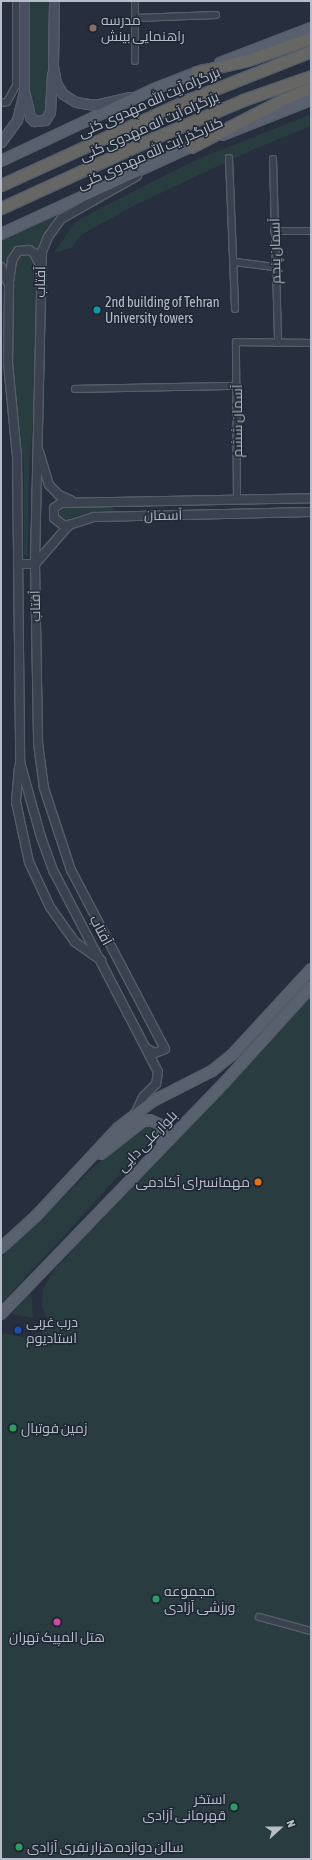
<!DOCTYPE html>
<html>
<head>
<meta charset="utf-8">
<style>
  body { margin:0 }
  #map { position:relative; width:312px; height:1860px; overflow:hidden; background:#272f3f; font-family:"Asap Condensed",Cairo,sans-serif }
  div>[style] { position:absolute }
  .green>* { inset:0; background:#293c40 }
  .roads { filter:drop-shadow(1px 0 #555d69) drop-shadow(-1px 0 #555d69) drop-shadow(0 1px #555d69) drop-shadow(0 -1px #555d69) }
  .minor>* { height:6px; margin:-3px; padding:0 3px; transform-origin:3px; border-radius:3px; background:#3b424f }
  .tertiary>* { height:8px; margin:-4px; padding:0 4px; transform-origin:4px; border-radius:4px; background:#3b424f }
  .secondary>* { height:9px; margin:-4.5px; padding:0 4.5px; transform-origin:4.5px; border-radius:4.5px; background:#495161 }
  .primary>* { height:10px; margin:-5px; padding:0 5px; transform-origin:5px; border-radius:5px; background:#59616f }
  .trunk>* { height:11px; margin:-5.5px; padding:0 5.5px; transform-origin:5.5px; border-radius:5.5px; background:#666664 }
  .dots>* { width:11px; height:11px; translate:-50% -50%; box-sizing:border-box; border:2px solid #1f2734; border-radius:50% }
  span { translate:-50% -50%; white-space:nowrap; text-align:center; line-height:1.15; -webkit-text-stroke:3px #1f2734; paint-order:stroke }
  .poi-label { font-size:14px; color:#b7bdc9 }
  .left { translate:0 -50%; text-align:left }
  .right { translate:-100% -50%; text-align:right }
  .street-label { font-size:14px; color:#b7bdc9 }
  .frame { position:absolute; inset:0; border:2px solid #b7bdc9; pointer-events:none }
  .north { position:absolute; left:260px; top:1808px; width:40px; height:40px; -webkit-text-stroke:3px #1f2734; paint-order:stroke; rotate:69deg; font-size:11px; font-weight:700; line-height:16px; text-align:center; color:#b7bdc9 }
  .north::after { content:''; display:block; margin:auto; width:14px; height:18px; background:#b7bdc9; clip-path:polygon(50% 0,100% 100%,50% 72%,0 100%) }
</style>
</head>
<body>
<div id="map">
  <div class="green">
    <div style="clip-path:polygon(29px 1px,48px 1px,49px 61px,46px 113px,43px 115px,37px 115px,31px 109px,29px 94px)"></div>
    <div style="clip-path:polygon(311px 114px,311px 126px,252px 150px,135px 205px,81px 235px,71px 248px,54px 253px,73px 225px,80px 219px,193px 161px)"></div>
    <div style="clip-path:polygon(111px 187px,59px 217px,48px 229px,38px 253px,25px 245px,12px 251px,9px 258px,8px 278px,1px 262px,1px 240px)"></div>
    <div style="clip-path:polygon(27px 253px,32px 255px,37px 272px,36px 390px,29px 464px,28px 557px,24px 554px,24px 467px,12px 376px,11px 322px,15px 259px,20px 255px)"></div>
    <div style="clip-path:polygon(63px 507px,114px 507px,115px 511px,83px 514px,64px 521px,58px 515px)"></div>
    <div style="clip-path:polygon(311px 995px,311px 1859px,1px 1859px,1px 1333px,35px 1339px,51px 1326px,42px 1307px,43px 1289px,56px 1267px,65px 1260px,91px 1223px)"></div>
    <div style="clip-path:polygon(148px 1125px,157px 1134px,1px 1304px,1px 1258px,94px 1167px,136px 1130px)"></div>
    <div style="clip-path:polygon(31px 1292px,33px 1318px,11px 1314px)"></div>
  </div>
  <div class="roads">
    <div class="minor">
      <div style="left:135px;top:18px;width:81px;rotate:-2.1deg"></div>
      <div style="left:135px;top:61px;width:60px;rotate:-90deg"></div>
      <div style="left:1px;top:103px;width:6px;rotate:-9deg"></div>
      <div style="left:7px;top:102px;width:18px;rotate:-61deg"></div>
      <div style="left:16px;top:86px;width:85px;rotate:-90deg"></div>
      <div style="left:229px;top:158px;width:151px;rotate:87.7deg"></div>
      <div style="left:273px;top:159px;width:184px;rotate:88.4deg"></div>
      <div style="left:274px;top:231px;width:37px"></div>
      <div style="left:235px;top:262px;width:40px;rotate:7.1deg"></div>
      <div style="left:75px;top:389px;width:162px;rotate:-1.1deg"></div>
      <div style="left:237px;top:499px;width:157px;rotate:-90.4deg"></div>
      <div style="left:236px;top:342px;width:75px;rotate:0.8deg"></div>
      <div style="left:259px;top:1617px;width:54px;rotate:15.1deg"></div>
    </div>
    <div class="tertiary">
      <div style="left:137px;top:176px;width:87px;rotate:150.5deg"></div>
      <div style="left:61px;top:219px;width:22px;rotate:126deg"></div>
      <div style="left:48px;top:237px;width:16px;rotate:112deg"></div>
      <div style="left:42px;top:252px;width:312px;rotate:91.3deg"></div>
      <div style="left:35px;top:564px;width:179px;rotate:89deg"></div>
      <div style="left:38px;top:743px;width:45px;rotate:82.4deg"></div>
      <div style="left:44px;top:788px;width:86px;rotate:71.8deg"></div>
      <div style="left:71px;top:870px;width:202px;rotate:62.3deg"></div>
      <div style="left:165px;top:1049px;width:11px;rotate:158deg"></div>
      <div style="left:155px;top:1053px;width:9px;rotate:-153deg"></div>
      <div style="left:1px;top:267px;width:20px;rotate:66deg"></div>
      <div style="left:9px;top:285px;width:78px;rotate:90.7deg"></div>
      <div style="left:8px;top:363px;width:93px;rotate:84.5deg"></div>
      <div style="left:17px;top:456px;width:306px;rotate:89.4deg"></div>
      <div style="left:20px;top:762px;width:78px;rotate:74.4deg"></div>
      <div style="left:41px;top:837px;width:37px;rotate:70deg"></div>
      <div style="left:54px;top:872px;width:225px;rotate:62.5deg"></div>
      <div style="left:158px;top:1072px;width:12px;rotate:99deg"></div>
      <div style="left:156px;top:1084px;width:18px;rotate:135deg"></div>
      <div style="left:143px;top:1097px;width:19px;rotate:115deg"></div>
      <div style="left:9px;top:282px;width:22px;rotate:-82deg"></div>
      <div style="left:12px;top:260px;width:11px;rotate:-56deg"></div>
      <div style="left:18px;top:251px;width:11px;rotate:-5deg"></div>
      <div style="left:29px;top:250px;width:6px;rotate:31deg"></div>
      <div style="left:34px;top:253px;width:13px;rotate:63deg"></div>
      <div style="left:39px;top:452px;width:34px;rotate:73deg"></div>
      <div style="left:49px;top:485px;width:14px;rotate:45deg"></div>
      <div style="left:59px;top:495px;width:13px;rotate:23deg"></div>
      <div style="left:69px;top:525px;width:6px;rotate:180deg"></div>
      <div style="left:63px;top:525px;width:11px;rotate:-142deg"></div>
      <div style="left:54px;top:518px;width:10px;rotate:-90deg"></div>
      <div style="left:54px;top:508px;width:9px;rotate:-36deg"></div>
      <div style="left:61px;top:503px;width:250px;rotate:-1.1deg"></div>
      <div style="left:18px;top:564px;width:17px"></div>
      <div style="left:35px;top:564px;width:52px;rotate:-48.9deg"></div>
      <div style="left:69px;top:525px;width:26px;rotate:-18deg"></div>
      <div style="left:94px;top:517px;width:217px;rotate:-1.3deg"></div>
      <div style="left:19px;top:767px;width:35px;rotate:95deg"></div>
      <div style="left:16px;top:802px;width:61px;rotate:77.8deg"></div>
      <div style="left:29px;top:862px;width:50px;rotate:65deg"></div>
      <div style="left:50px;top:907px;width:43px;rotate:54.5deg"></div>
      <div style="left:75px;top:942px;width:32px;rotate:35deg"></div>
    </div>
    <div class="secondary">
      <div style="left:54px;top:1px;width:65px;rotate:90.9deg"></div>
      <div style="left:53px;top:66px;width:17px;rotate:80deg"></div>
      <div style="left:56px;top:83px;width:13px;rotate:58deg"></div>
      <div style="left:63px;top:94px;width:15px;rotate:32deg"></div>
      <div style="left:76px;top:102px;width:19px;rotate:9deg"></div>
      <div style="left:95px;top:105px;width:36px;rotate:-13deg"></div>
      <div style="left:25px;top:95px;width:23px;rotate:77deg"></div>
      <div style="left:30px;top:117px;width:6px;rotate:45deg"></div>
      <div style="left:34px;top:121px;width:11px;rotate:-5deg"></div>
      <div style="left:45px;top:120px;width:9px;rotate:-58deg"></div>
      <div style="left:50px;top:112px;width:38px;rotate:-87deg"></div>
      <div style="left:1px;top:142px;width:27px;rotate:-54deg"></div>
      <div style="left:17px;top:120px;width:30px;rotate:-76deg"></div>
      <div style="left:24px;top:91px;width:90px;rotate:-90deg"></div>
    </div>
    <div class="primary">
      <div style="left:220px;top:63px;width:97px;rotate:-21deg"></div>
      <div style="left:222px;top:135px;width:96px;rotate:-21.5deg"></div>
      <div style="left:1px;top:161px;width:169px;rotate:-25.2deg"></div>
      <div style="left:154px;top:89px;width:53px;rotate:-21.2deg"></div>
      <div style="left:1px;top:234px;width:216px;rotate:-24.7deg"></div>
      <div style="left:101px;top:1154px;width:53px;rotate:-38.2deg"></div>
      <div style="left:143px;top:1121px;width:7px;rotate:-8deg"></div>
      <div style="left:150px;top:1120px;width:10px;rotate:24deg"></div>
      <div style="left:159px;top:1124px;width:12px;rotate:70deg"></div>
      <div style="left:163px;top:1135px;width:10px;rotate:96deg"></div>
      <div style="left:1px;top:1248px;width:47px;rotate:-42.4deg"></div>
      <div style="left:36px;top:1216px;width:120px;rotate:-47deg"></div>
      <div style="left:118px;top:1128px;width:44px;rotate:-37.6deg"></div>
      <div style="left:153px;top:1101px;width:66px;rotate:-27deg"></div>
      <div style="left:212px;top:1071px;width:26px;rotate:-39deg"></div>
      <div style="left:232px;top:1055px;width:117px;rotate:-47.4deg"></div>
      <div style="left:1px;top:1314px;width:321px;rotate:-46deg"></div>
      <div style="left:224px;top:1083px;width:130px;rotate:-47.8deg"></div>
    </div>
    <div class="trunk">
      <div style="left:196px;top:72px;width:53px;rotate:-13deg"></div>
      <div style="left:248px;top:60px;width:67px;rotate:-19.2deg"></div>
      <div style="left:191px;top:147px;width:107px;rotate:-27.3deg"></div>
      <div style="left:286px;top:98px;width:27px;rotate:-22deg"></div>
      <div style="left:1px;top:185px;width:208px;rotate:-24.5deg"></div>
      <div style="left:190px;top:99px;width:130px;rotate:-21.6deg"></div>
      <div style="left:1px;top:208px;width:168px;rotate:-24.6deg"></div>
      <div style="left:154px;top:138px;width:97px;rotate:-23.1deg"></div>
      <div style="left:243px;top:100px;width:72px;rotate:-19.4deg"></div>
    </div>
  </div>
  <div class="dots">
    <div style="left:93px;top:28px;background:#8d6e63"></div>
    <div style="left:97px;top:310px;background:#0f9aa8"></div>
    <div style="left:258px;top:1182px;background:#e8710a"></div>
    <div style="left:18px;top:1330px;background:#1a4fb4"></div>
    <div style="left:13px;top:1428px;background:#2e9e5b"></div>
    <div style="left:156px;top:1599px;background:#2e9e5b"></div>
    <div style="left:57px;top:1622px;background:#d1479c"></div>
    <div style="left:234px;top:1807px;background:#2e9e5b"></div>
    <div style="left:19px;top:1847px;background:#2e9e5b"></div>
  </div>
  <div class="poi-label">
    <span class="left" style="left:101px;top:28px">مدرسه<br>راهنمایی بینش</span>
    <span class="left" style="left:105px;top:310px">2nd building of Tehran<br>University towers</span>
    <span class="right" style="left:250px;top:1182px">مهمانسرای آکادمی</span>
    <span class="left" style="left:26px;top:1330px">درب غربی<br>استادیوم</span>
    <span class="left" style="left:21px;top:1428px">زمین فوتبال</span>
    <span class="left" style="left:164px;top:1599px">مجموعه<br>ورزشی آزادی</span>
    <span style="left:57px;top:1637px">هتل المپیک تهران</span>
    <span class="right" style="left:226px;top:1807px">استخر<br>قهرمانی آزادی</span>
    <span class="left" style="left:27px;top:1847px">سالن دوازده هزار نفری آزادی</span>
  </div>
  <div class="street-label">
    <span style="left:149px;top:102px;rotate:-24deg">بزرگراه آیت الله مهدوی کنی</span>
    <span style="left:149px;top:126px;rotate:-24deg">بزرگراه آیت اله مهدوی کنی</span>
    <span style="left:150px;top:153px;rotate:-24deg">کنارگذر آیت الله مهدوی کنی</span>
    <span style="left:275px;top:251px;rotate:-91deg">آسمان پنجم</span>
    <span style="left:40px;top:282px;rotate:-89deg">آفتاب</span>
    <span style="left:237px;top:421px;rotate:-90deg">آسمان ششم</span>
    <span style="left:163px;top:515px;rotate:-1deg">آسمان</span>
    <span style="left:35px;top:606px;rotate:-91deg">آفتاب</span>
    <span style="left:101px;top:930px;rotate:62deg">آفتاب</span>
    <span style="left:147px;top:1141px;rotate:-46deg">بلوار علی دایی</span>
  </div>
  <div class="frame"></div>
  <div class="north">N</div>
</div>
</body>
</html>
